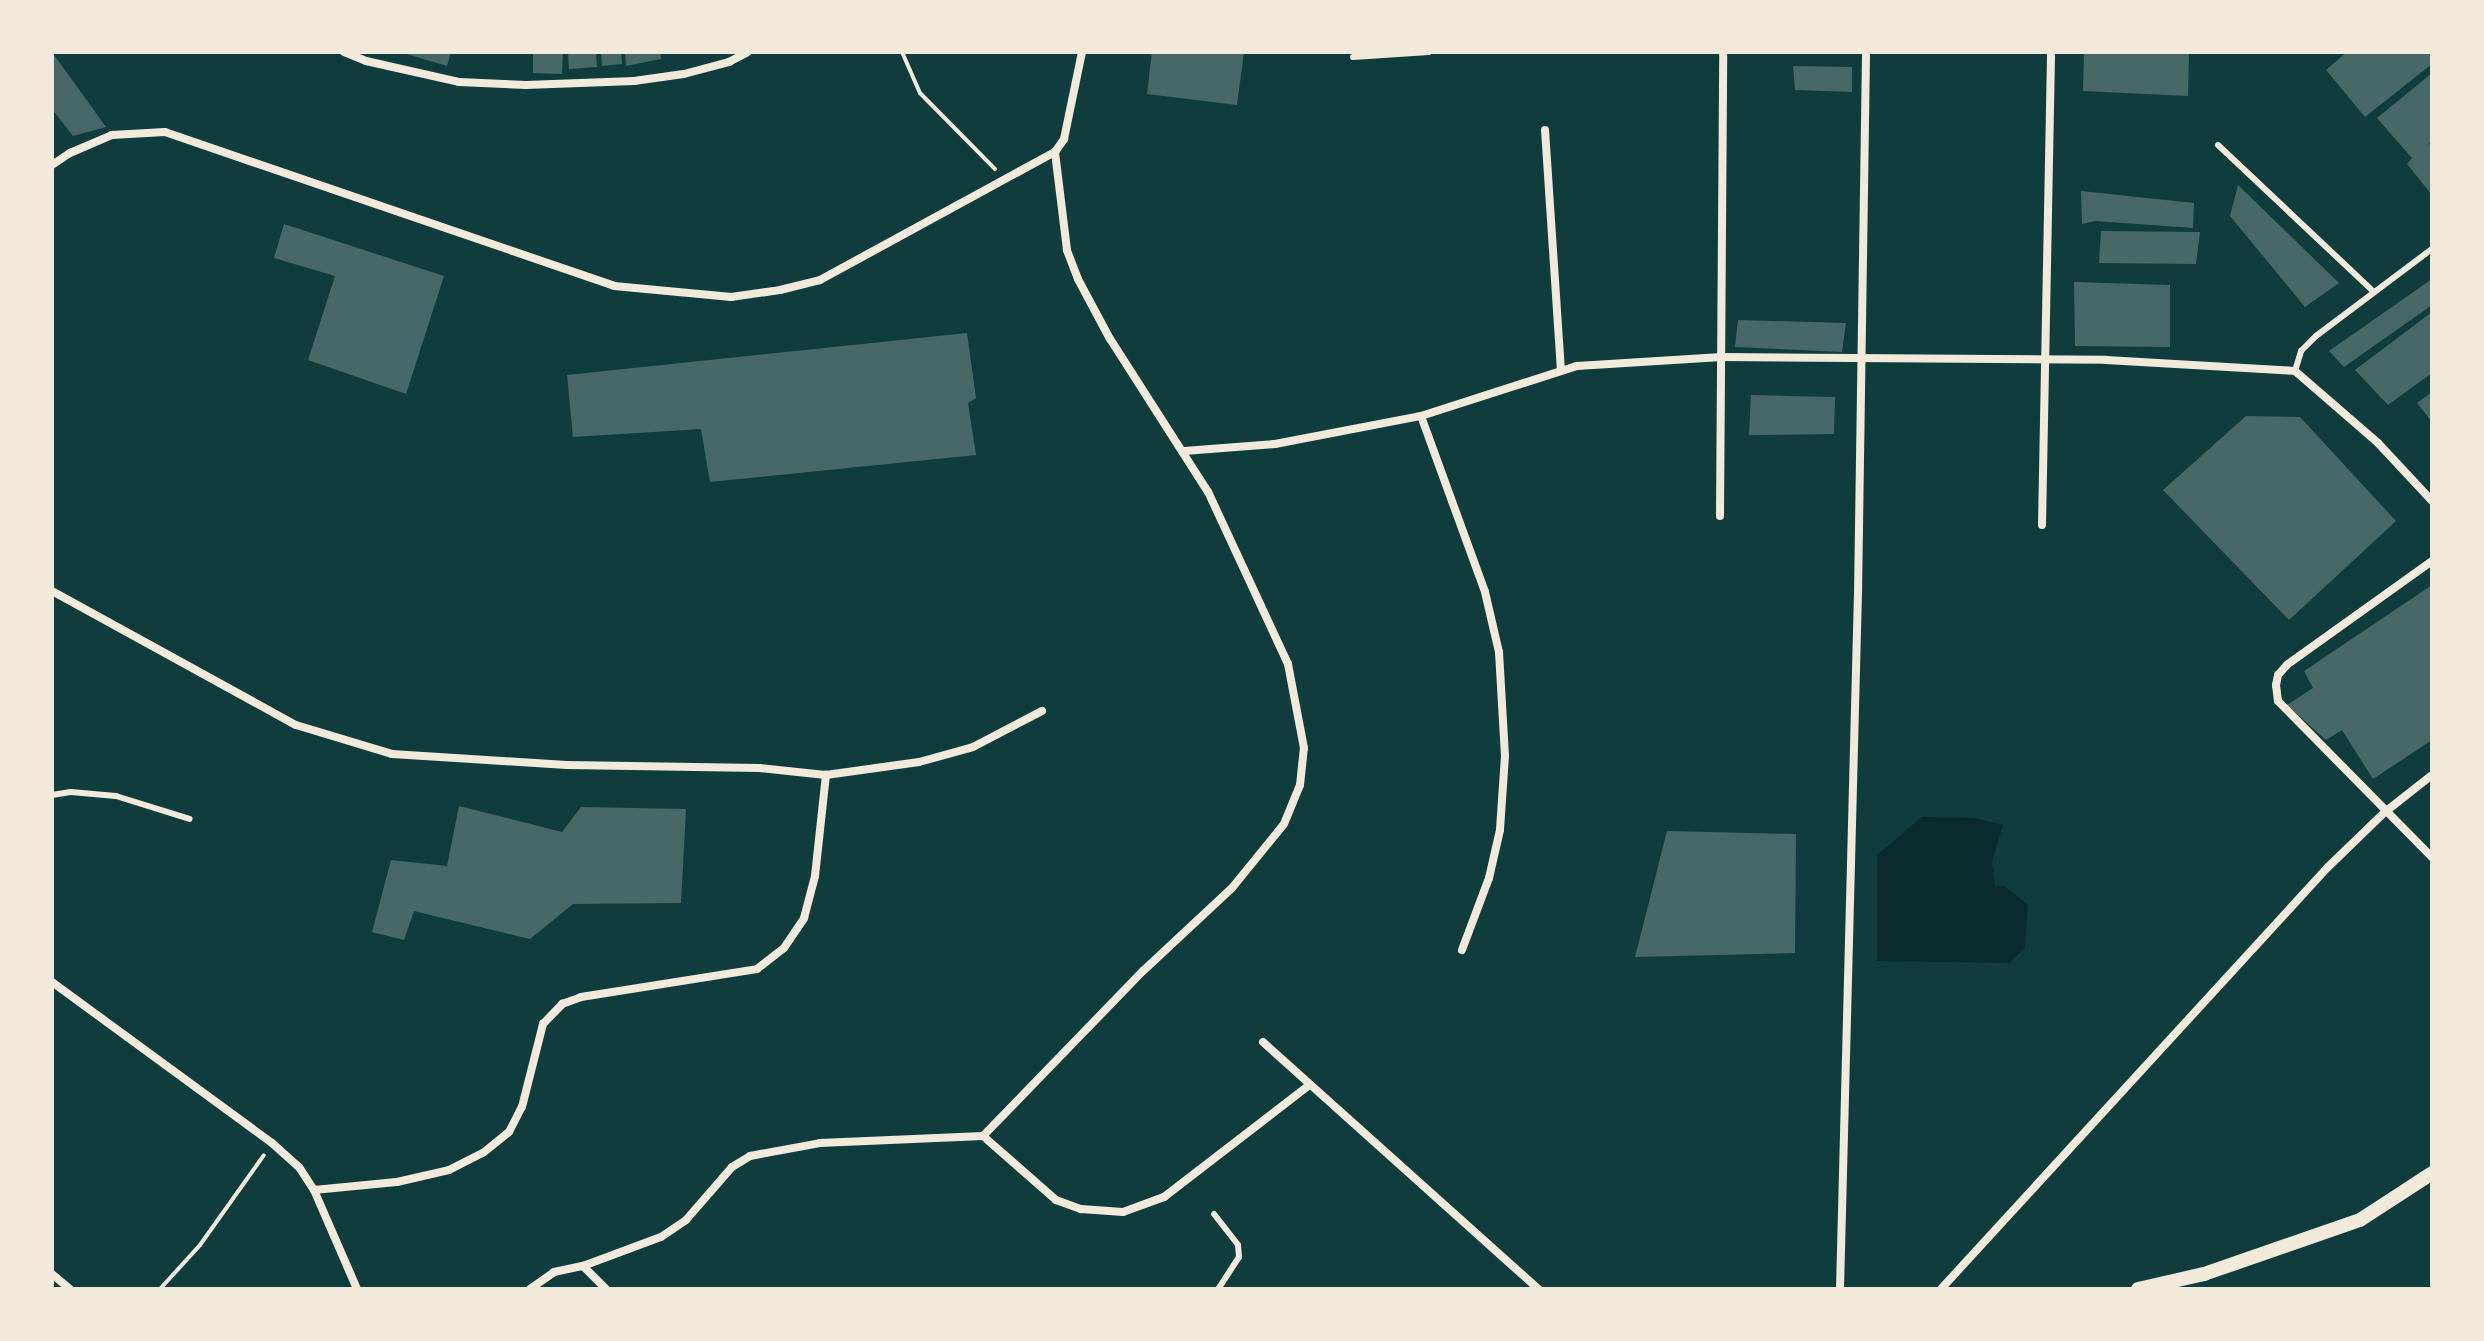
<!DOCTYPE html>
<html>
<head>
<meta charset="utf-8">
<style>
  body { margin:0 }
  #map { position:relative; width:2484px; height:1341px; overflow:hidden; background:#0f3d3e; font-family:Georgia,serif }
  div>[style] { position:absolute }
  .water>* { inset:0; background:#0a2a2b }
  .building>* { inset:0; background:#486865 }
  .path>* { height:4px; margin:-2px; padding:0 2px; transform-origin:2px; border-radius:2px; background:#f1e9da }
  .service>* { height:6px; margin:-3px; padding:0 3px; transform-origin:3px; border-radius:3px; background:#f1e9da }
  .minor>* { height:8px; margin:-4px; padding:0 4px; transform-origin:4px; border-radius:4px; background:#f1e9da }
  .tertiary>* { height:14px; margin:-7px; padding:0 7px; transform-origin:7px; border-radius:7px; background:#f1e9da }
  span { translate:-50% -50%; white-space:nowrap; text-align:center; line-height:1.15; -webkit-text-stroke:8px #f1e9da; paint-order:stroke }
  .frame { position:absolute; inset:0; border:54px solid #f1e9da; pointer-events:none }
</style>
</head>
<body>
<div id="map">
  <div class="water">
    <div style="clip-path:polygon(1922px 817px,1975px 818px,2003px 825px,1992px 862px,1995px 886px,2004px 886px,2028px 905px,2025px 948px,2009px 963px,1877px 961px,1877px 855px)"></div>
  </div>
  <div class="building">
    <div style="clip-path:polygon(52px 52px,106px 127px,73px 136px,52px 109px)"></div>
    <div style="clip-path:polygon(400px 52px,451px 52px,447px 66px)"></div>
    <div style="clip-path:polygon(533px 52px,563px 52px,562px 74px,533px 73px)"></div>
    <div style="clip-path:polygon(568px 52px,596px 52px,597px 67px,569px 69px)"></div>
    <div style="clip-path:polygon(601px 52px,621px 52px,622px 64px,602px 66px)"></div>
    <div style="clip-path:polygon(625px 52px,660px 52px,661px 59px,626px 66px)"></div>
    <div style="clip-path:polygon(1152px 52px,1244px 52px,1237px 105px,1147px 94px)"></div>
    <div style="clip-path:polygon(2084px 52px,2189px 52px,2188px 96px,2083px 91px)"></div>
    <div style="clip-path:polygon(2347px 52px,2432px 52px,2432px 64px,2365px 117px,2326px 70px)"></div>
    <div style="clip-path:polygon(1793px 66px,1852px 67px,1852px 92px,1795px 90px)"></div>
    <div style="clip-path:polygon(2432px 73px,2432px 141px,2425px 147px,2432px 142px,2432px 195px,2407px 164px,2412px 158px,2377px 118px)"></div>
    <div style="clip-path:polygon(2238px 185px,2339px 283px,2305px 307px,2230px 216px)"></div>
    <div style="clip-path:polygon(2081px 191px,2194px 203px,2193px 228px,2095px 221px,2082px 224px)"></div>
    <div style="clip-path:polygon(284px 224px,444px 276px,406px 394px,308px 360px,335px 276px,274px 258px)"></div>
    <div style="clip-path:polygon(2101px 231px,2200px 232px,2196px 264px,2099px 263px)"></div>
    <div style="clip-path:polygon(2432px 279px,2432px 305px,2344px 367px,2329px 351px)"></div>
    <div style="clip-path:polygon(2074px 282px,2170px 285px,2170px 347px,2075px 346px)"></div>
    <div style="clip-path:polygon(2432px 312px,2432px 373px,2388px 405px,2355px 370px)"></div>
    <div style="clip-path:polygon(1738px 320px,1846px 323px,1842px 352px,1735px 347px)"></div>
    <div style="clip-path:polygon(967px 333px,976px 398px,968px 403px,976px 455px,710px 482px,701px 429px,573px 437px,567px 375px)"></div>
    <div style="clip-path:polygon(2432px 392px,2432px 422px,2417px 403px)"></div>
    <div style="clip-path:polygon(1751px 395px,1835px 397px,1834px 434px,1749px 435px)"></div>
    <div style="clip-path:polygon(2246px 416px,2300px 417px,2396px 521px,2289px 620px,2163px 490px)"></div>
    <div style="clip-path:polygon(2432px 585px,2432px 740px,2373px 779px,2342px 730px,2326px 740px,2287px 705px,2313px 688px,2304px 671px)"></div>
    <div style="clip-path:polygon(459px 806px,562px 832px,581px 807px,686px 809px,681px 903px,573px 904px,530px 939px,414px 911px,404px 940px,372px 932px,391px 860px,447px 866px)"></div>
    <div style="clip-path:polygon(1667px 831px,1796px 834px,1795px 953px,1635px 957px)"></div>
  </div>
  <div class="path">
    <div style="left:902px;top:52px;width:45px;rotate:66.3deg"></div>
    <div style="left:920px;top:93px;width:107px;rotate:45.4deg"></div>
    <div style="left:160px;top:1289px;width:59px;rotate:-47.7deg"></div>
    <div style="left:200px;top:1245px;width:110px;rotate:-54.6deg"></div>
  </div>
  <div class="service">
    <div style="left:1353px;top:57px;width:76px;rotate:-3.8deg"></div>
    <div style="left:2218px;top:145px;width:213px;rotate:43.3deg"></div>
    <div style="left:2295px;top:371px;width:21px;rotate:-73deg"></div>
    <div style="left:2301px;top:351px;width:21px;rotate:-45deg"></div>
    <div style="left:2316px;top:336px;width:145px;rotate:-36.9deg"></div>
    <div style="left:52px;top:795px;width:19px;rotate:-9deg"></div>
    <div style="left:71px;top:792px;width:45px;rotate:5.1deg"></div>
    <div style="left:116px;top:796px;width:77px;rotate:17.3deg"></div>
    <div style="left:1214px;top:1214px;width:39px;rotate:52deg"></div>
    <div style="left:1238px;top:1245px;width:12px;rotate:85deg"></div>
    <div style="left:1239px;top:1257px;width:38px;rotate:123deg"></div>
  </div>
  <div class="minor">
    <div style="left:344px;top:52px;width:24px;rotate:22deg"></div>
    <div style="left:366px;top:61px;width:95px;rotate:12.7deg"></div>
    <div style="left:459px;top:82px;width:67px;rotate:2.6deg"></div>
    <div style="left:526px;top:85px;width:108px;rotate:-2.1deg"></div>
    <div style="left:634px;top:81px;width:50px;rotate:-8deg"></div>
    <div style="left:684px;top:74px;width:47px;rotate:-14.9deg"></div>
    <div style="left:729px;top:62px;width:21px;rotate:-28deg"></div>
    <div style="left:1545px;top:130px;width:240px;rotate:86.2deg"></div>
    <div style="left:52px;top:165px;width:22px;rotate:-34deg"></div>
    <div style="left:70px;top:153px;width:46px;rotate:-23.2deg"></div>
    <div style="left:112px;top:135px;width:53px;rotate:-3.2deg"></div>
    <div style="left:165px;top:132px;width:475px;rotate:18.9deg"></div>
    <div style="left:614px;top:286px;width:118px;rotate:5.4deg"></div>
    <div style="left:731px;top:297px;width:49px;rotate:-8.1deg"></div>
    <div style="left:780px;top:290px;width:41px;rotate:-14deg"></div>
    <div style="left:820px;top:280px;width:268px;rotate:-28.6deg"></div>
    <div style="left:1421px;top:416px;width:187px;rotate:70deg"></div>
    <div style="left:1485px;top:592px;width:62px;rotate:76.9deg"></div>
    <div style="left:1499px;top:652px;width:104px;rotate:86.7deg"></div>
    <div style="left:1505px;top:756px;width:74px;rotate:93.9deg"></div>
    <div style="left:1500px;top:830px;width:49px;rotate:102.9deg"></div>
    <div style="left:1489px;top:878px;width:77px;rotate:110.6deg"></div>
    <div style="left:1184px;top:451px;width:91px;rotate:-4.4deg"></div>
    <div style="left:1275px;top:444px;width:149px;rotate:-10.9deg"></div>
    <div style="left:1421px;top:416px;width:164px;rotate:-17.8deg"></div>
    <div style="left:1577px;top:366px;width:145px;rotate:-3.6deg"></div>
    <div style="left:1722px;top:357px;width:384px;rotate:0.4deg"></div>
    <div style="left:2106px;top:360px;width:189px;rotate:3.3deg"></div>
    <div style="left:2295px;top:371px;width:110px;rotate:40.9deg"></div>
    <div style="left:2378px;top:443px;width:79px;rotate:47deg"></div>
    <div style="left:1720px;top:516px;width:464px;rotate:-89.6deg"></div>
    <div style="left:2042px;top:525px;width:473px;rotate:-88.9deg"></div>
    <div style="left:2432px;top:561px;width:178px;rotate:144.4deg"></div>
    <div style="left:2287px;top:665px;width:13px;rotate:132deg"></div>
    <div style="left:2278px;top:675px;width:10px;rotate:101deg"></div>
    <div style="left:2276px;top:685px;width:16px;rotate:83deg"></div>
    <div style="left:2278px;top:701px;width:219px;rotate:45.4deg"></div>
    <div style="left:52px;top:591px;width:278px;rotate:28.8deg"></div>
    <div style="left:296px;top:725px;width:100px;rotate:16.8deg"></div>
    <div style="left:392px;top:754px;width:175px;rotate:3.6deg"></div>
    <div style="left:567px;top:765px;width:192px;rotate:0.9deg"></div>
    <div style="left:759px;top:768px;width:67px;rotate:6deg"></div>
    <div style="left:826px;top:775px;width:94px;rotate:-8deg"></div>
    <div style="left:919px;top:762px;width:56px;rotate:-15.5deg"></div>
    <div style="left:973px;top:747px;width:78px;rotate:-27.6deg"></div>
    <div style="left:52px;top:982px;width:273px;rotate:36.2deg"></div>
    <div style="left:272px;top:1143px;width:36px;rotate:42deg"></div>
    <div style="left:299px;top:1167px;width:27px;rotate:57deg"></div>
    <div style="left:314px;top:1190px;width:108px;rotate:66.5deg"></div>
    <div style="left:1263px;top:1042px;width:370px;rotate:41.9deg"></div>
    <div style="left:983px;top:1136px;width:97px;rotate:41.2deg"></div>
    <div style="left:1056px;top:1200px;width:27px;rotate:20deg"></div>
    <div style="left:1081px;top:1209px;width:42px;rotate:4.1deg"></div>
    <div style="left:1123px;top:1212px;width:44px;rotate:-20.1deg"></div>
    <div style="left:1164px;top:1197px;width:182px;rotate:-37.6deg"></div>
    <div style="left:314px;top:1190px;width:83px;rotate:-5.5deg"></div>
    <div style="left:397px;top:1182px;width:53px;rotate:-13deg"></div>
    <div style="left:449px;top:1170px;width:38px;rotate:-27deg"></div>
    <div style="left:483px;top:1153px;width:33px;rotate:-39deg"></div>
    <div style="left:509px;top:1132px;width:28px;rotate:-63deg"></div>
    <div style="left:522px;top:1107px;width:86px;rotate:-75.8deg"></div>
    <div style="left:543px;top:1024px;width:28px;rotate:-46deg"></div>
    <div style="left:562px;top:1004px;width:20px;rotate:-20deg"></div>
    <div style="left:581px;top:997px;width:178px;rotate:-9deg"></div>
    <div style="left:757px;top:969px;width:34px;rotate:-38deg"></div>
    <div style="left:784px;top:948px;width:36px;rotate:-56deg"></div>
    <div style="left:804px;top:918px;width:43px;rotate:-75.3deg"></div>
    <div style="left:815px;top:876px;width:102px;rotate:-83.8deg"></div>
    <div style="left:583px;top:1266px;width:33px;rotate:45deg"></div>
    <div style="left:52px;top:1274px;width:23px;rotate:40deg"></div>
    <div style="left:530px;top:1289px;width:29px;rotate:-35deg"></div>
    <div style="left:554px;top:1272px;width:30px;rotate:-12deg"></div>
    <div style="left:583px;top:1266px;width:83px;rotate:-20.4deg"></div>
    <div style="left:661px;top:1237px;width:30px;rotate:-34deg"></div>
    <div style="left:686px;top:1220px;width:70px;rotate:-49deg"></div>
    <div style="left:732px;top:1167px;width:21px;rotate:-31deg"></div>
    <div style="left:750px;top:1156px;width:71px;rotate:-10.5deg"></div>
    <div style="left:820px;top:1143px;width:163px;rotate:-2.5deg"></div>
    <div style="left:983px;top:1136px;width:230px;rotate:-45.9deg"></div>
    <div style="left:1143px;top:971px;width:122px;rotate:-43deg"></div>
    <div style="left:1232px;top:888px;width:82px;rotate:-50.9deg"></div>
    <div style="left:1284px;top:824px;width:42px;rotate:-67.7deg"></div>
    <div style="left:1300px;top:785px;width:37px;rotate:-84deg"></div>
    <div style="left:1304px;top:748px;width:86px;rotate:-100.8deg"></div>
    <div style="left:1288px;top:664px;width:190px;rotate:-114.9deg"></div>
    <div style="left:1208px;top:492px;width:182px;rotate:-122.6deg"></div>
    <div style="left:1110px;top:339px;width:68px;rotate:-118.1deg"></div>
    <div style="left:1078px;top:279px;width:31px;rotate:-111deg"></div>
    <div style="left:1067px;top:250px;width:99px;rotate:-97deg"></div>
    <div style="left:1055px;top:152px;width:16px;rotate:-55deg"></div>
    <div style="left:1064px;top:139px;width:89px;rotate:-78.3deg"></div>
    <div style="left:1840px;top:1289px;width:695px;rotate:-88.52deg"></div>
    <div style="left:1858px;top:594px;width:542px;rotate:-89.15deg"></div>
    <div style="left:1941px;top:1289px;width:571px;rotate:-47.48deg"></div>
    <div style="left:2327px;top:868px;width:81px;rotate:-44deg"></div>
    <div style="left:2385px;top:812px;width:60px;rotate:-38.2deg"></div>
  </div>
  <div class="tertiary">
    <div style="left:2138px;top:1289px;width:68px;rotate:-12.8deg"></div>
    <div style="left:2204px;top:1274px;width:165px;rotate:-19.1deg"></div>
    <div style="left:2360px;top:1220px;width:86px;rotate:-33.1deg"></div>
  </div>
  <div class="frame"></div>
</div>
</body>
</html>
